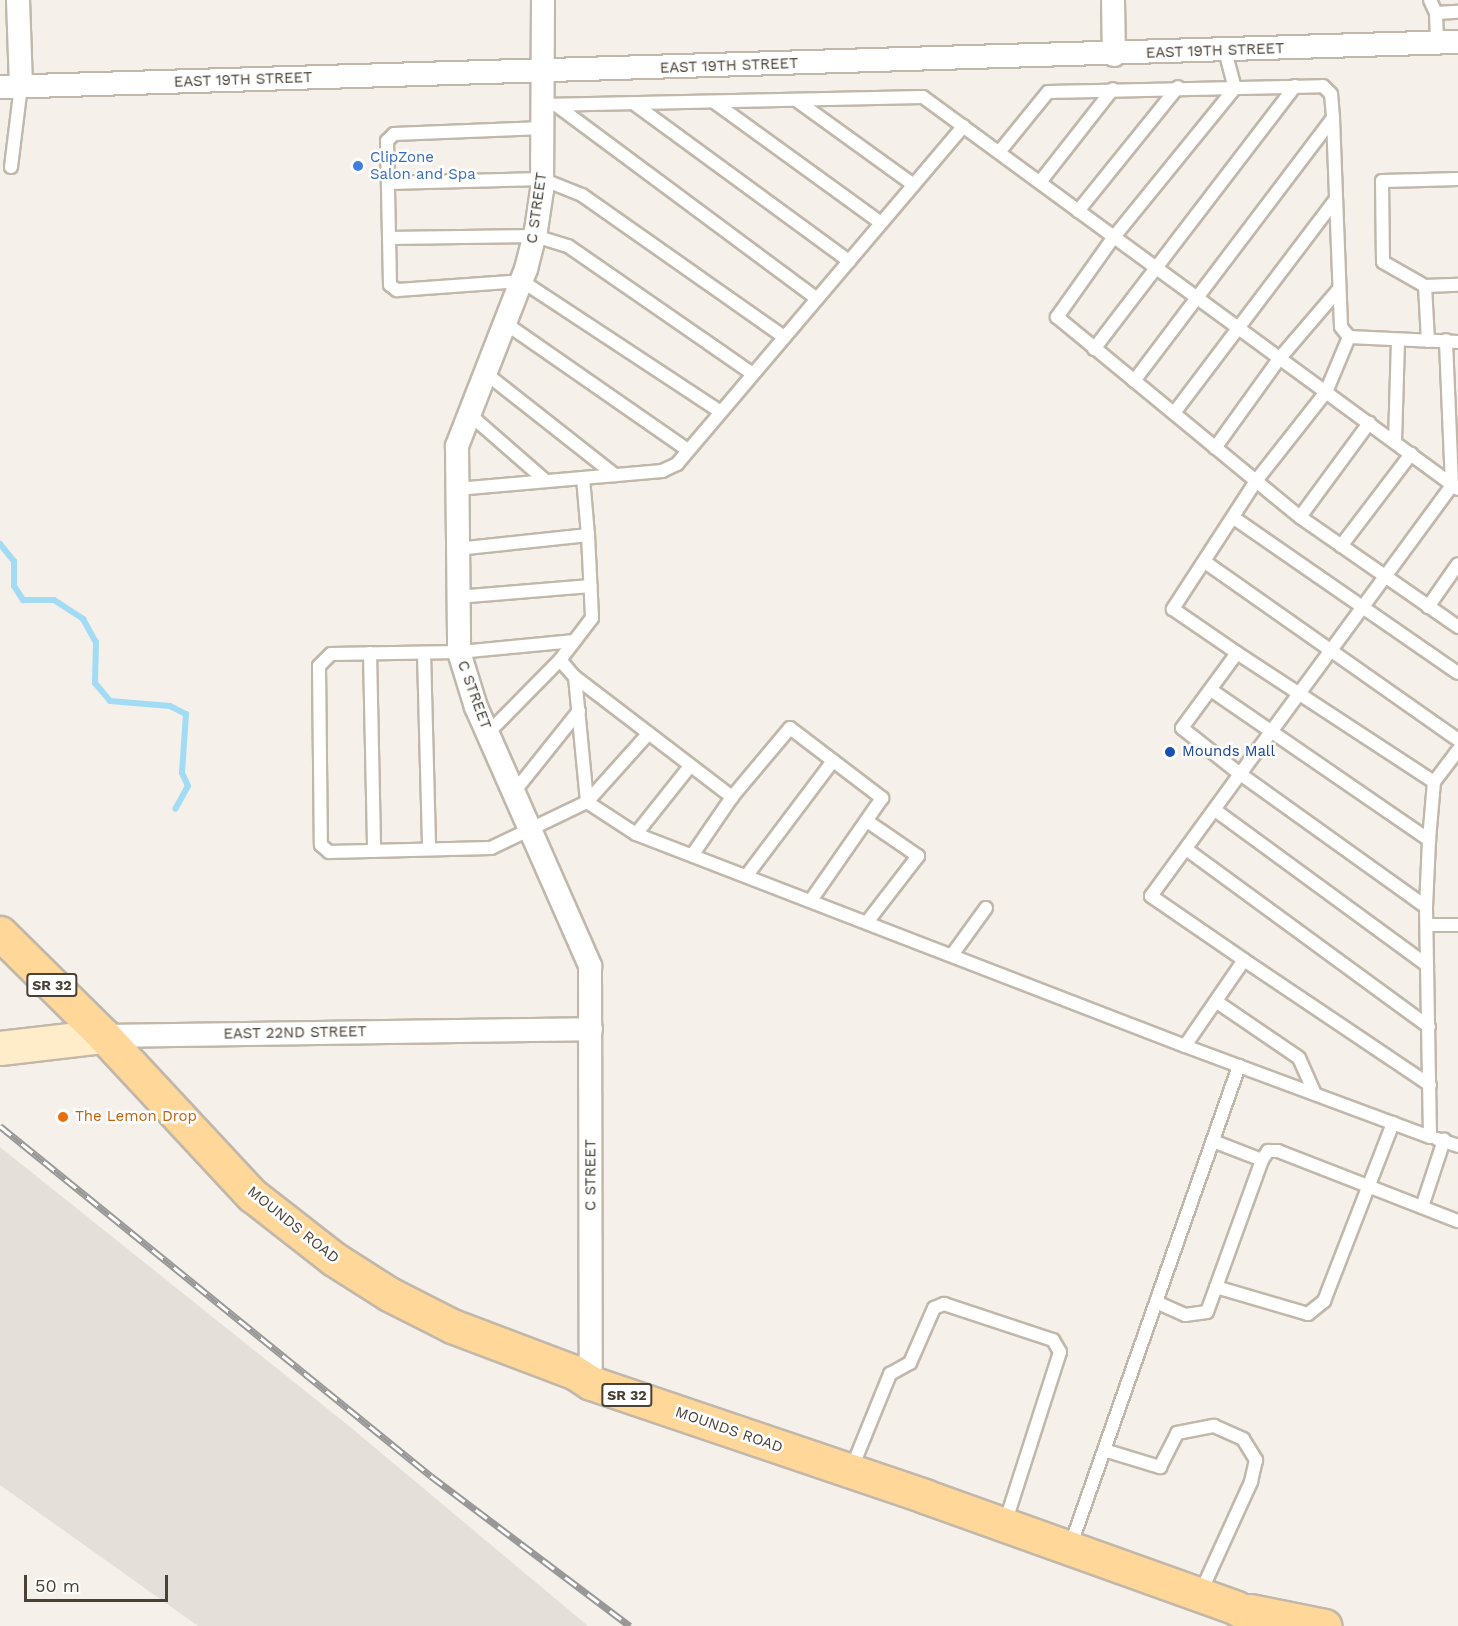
<!DOCTYPE html>
<html>
<head>
<meta charset="utf-8">
<style>
  body { margin:0 }
  #map { position:relative; width:1458px; height:1626px; overflow:hidden; background:#f5f0e9; font-family:"Work Sans",sans-serif }
  div>[style] { position:absolute }
  .industrial>* { inset:0; background:#e5dfda }
  .stream>* { height:6px; margin:-3px; padding:0 3px; transform-origin:3px; border-radius:3px; background:#a2dbf4 }
  .roads { filter:drop-shadow(2px 0 #c1b7aa) drop-shadow(-2px 0 #c1b7aa) drop-shadow(0 2px #c1b7aa) drop-shadow(0 -2px #c1b7aa) }
  .lane>* { height:12px; margin:-6px; padding:0 6px; transform-origin:6px; border-radius:6px; background:#fff }
  .street>* { height:22px; margin:-11px; padding:0 11px; transform-origin:11px; border-radius:11px; background:#fff }
  .secondary>* { height:33px; margin:-16.5px; padding:0 16.5px; transform-origin:16.5px; border-radius:16.5px; background:#ffecc9 }
  .primary>* { height:33px; margin:-16.5px; padding:0 16.5px; transform-origin:16.5px; border-radius:16.5px; background:#ffd798 }
  .rail>* { height:7px; margin-top:-3.5px; transform-origin:0; background:repeating-linear-gradient(90deg,#fff 0 14px,#989898 0 28px); box-sizing:border-box; border-block:2px solid #989898 }
  .dots>* { width:16px; height:16px; translate:-50% -50%; box-sizing:border-box; border:3px solid #fff; border-radius:50% }
  span { translate:-50% -50%; white-space:nowrap; text-align:center; line-height:1.15; -webkit-text-stroke:5px #fff; paint-order:stroke }
  .shield-label span { padding:2px 4px; background:#fff; border:2px solid; border-radius:4px; -webkit-text-stroke-width:0 }
  .shield-label { font-size:14px; color:#494036; font-weight:700 }
  .street-label { font-size:15px; color:#494036 }
  .shop-label { font-size:15px; color:#366cbe }
  .left { translate:0 -50%; text-align:left }
  .transit-label { font-size:15px; color:#164399 }
  .food-label { font-size:15px; color:#c56008 }
  .scale { position:absolute; left:24px; top:1575px; width:144px; height:27px; box-sizing:border-box; border:3px solid #494036; border-top:0; padding-left:8px; font-size:18px; line-height:21px; white-space:nowrap; color:#494036; -webkit-text-stroke:4px #fff; paint-order:stroke }
</style>
</head>
<body>
<div id="map">
  <div class="industrial">
    <div style="clip-path:polygon(0 1147px,349px 1426px,588px 1626px,198px 1626px,0 1485px)"></div>
  </div>
  <div class="stream">
    <div style="left:0;top:544px;width:22px;rotate:51deg"></div>
    <div style="left:14px;top:561px;width:25px;rotate:90deg"></div>
    <div style="left:14px;top:586px;width:17px;rotate:57deg"></div>
    <div style="left:23px;top:600px;width:31px"></div>
    <div style="left:54px;top:600px;width:35px;rotate:33deg"></div>
    <div style="left:83px;top:619px;width:26px;rotate:61deg"></div>
    <div style="left:96px;top:642px;width:41px;rotate:91.4deg"></div>
    <div style="left:95px;top:683px;width:23px;rotate:50deg"></div>
    <div style="left:110px;top:701px;width:60px;rotate:4.8deg"></div>
    <div style="left:170px;top:706px;width:18px;rotate:27deg"></div>
    <div style="left:186px;top:714px;width:59px;rotate:93.9deg"></div>
    <div style="left:182px;top:773px;width:14px;rotate:65deg"></div>
    <div style="left:188px;top:786px;width:26px;rotate:119deg"></div>
  </div>
  <div class="roads">
    <div class="lane">
      <div style="left:1430px;top:0;width:14px;rotate:65deg"></div>
      <div style="left:1436px;top:13px;width:30px;rotate:88deg"></div>
      <div style="left:1436px;top:13px;width:22px;rotate:-3deg"></div>
      <div style="left:1225px;top:51px;width:38px;rotate:75deg"></div>
      <div style="left:1235px;top:88px;width:193px;rotate:129.1deg"></div>
      <div style="left:1113px;top:238px;width:97px;rotate:125.3deg"></div>
      <div style="left:1057px;top:317px;width:258px;rotate:39.5deg"></div>
      <div style="left:1256px;top:481px;width:153px;rotate:123deg"></div>
      <div style="left:1173px;top:609px;width:78px;rotate:34.5deg"></div>
      <div style="left:1237px;top:653px;width:93px;rotate:126.3deg"></div>
      <div style="left:1182px;top:728px;width:74px;rotate:38.4deg"></div>
      <div style="left:1240px;top:774px;width:151px;rotate:126.1deg"></div>
      <div style="left:1151px;top:896px;width:113px;rotate:34.5deg"></div>
      <div style="left:1244px;top:960px;width:104px;rotate:124.5deg"></div>
      <div style="left:1185px;top:1046px;width:261px;rotate:20.4deg"></div>
      <div style="left:1430px;top:1137px;width:230px;rotate:-91deg"></div>
      <div style="left:1426px;top:907px;width:67px;rotate:-87.4deg"></div>
      <div style="left:1429px;top:840px;width:58px;rotate:-85.1deg"></div>
      <div style="left:1434px;top:782px;width:40px;rotate:-53deg"></div>
      <div style="left:796px;top:100px;width:145px;rotate:35.8deg"></div>
      <div style="left:714px;top:102px;width:206px;rotate:35.9deg"></div>
      <div style="left:633px;top:103px;width:268px;rotate:36.2deg"></div>
      <div style="left:543px;top:105px;width:380px;rotate:-1.2deg"></div>
      <div style="left:923px;top:97px;width:663px;rotate:36.23deg"></div>
      <div style="left:556px;top:105px;width:325px;rotate:36.6deg"></div>
      <div style="left:543px;top:128px;width:149px;rotate:177.7deg"></div>
      <div style="left:394px;top:134px;width:10px;rotate:135deg"></div>
      <div style="left:387px;top:141px;width:144px;rotate:88.8deg"></div>
      <div style="left:390px;top:285px;width:9px;rotate:36deg"></div>
      <div style="left:397px;top:290px;width:125px;rotate:-4.1deg"></div>
      <div style="left:522px;top:281px;width:238px;rotate:33.4deg"></div>
      <div style="left:1000px;top:151px;width:76px;rotate:-50.9deg"></div>
      <div style="left:1048px;top:92px;width:275px;rotate:-1.2deg"></div>
      <div style="left:1323px;top:86px;width:11px;rotate:45deg"></div>
      <div style="left:1331px;top:94px;width:24px;rotate:85deg"></div>
      <div style="left:1333px;top:118px;width:209px;rotate:87.8deg"></div>
      <div style="left:1341px;top:327px;width:13px;rotate:51deg"></div>
      <div style="left:1349px;top:337px;width:109px;rotate:2.6deg"></div>
      <div style="left:11px;top:167px;width:82px;rotate:-83deg"></div>
      <div style="left:1040px;top:182px;width:118px;rotate:-51.9deg"></div>
      <div style="left:388px;top:183px;width:154px;rotate:-1.5deg"></div>
      <div style="left:542px;top:179px;width:43px;rotate:21.8deg"></div>
      <div style="left:582px;top:195px;width:247px;rotate:35.1deg"></div>
      <div style="left:1078px;top:211px;width:159px;rotate:-51.1deg"></div>
      <div style="left:389px;top:238px;width:146px;rotate:-0.8deg"></div>
      <div style="left:535px;top:236px;width:34px;rotate:17deg"></div>
      <div style="left:568px;top:246px;width:225px;rotate:34.7deg"></div>
      <div style="left:1425px;top:286px;width:48px;rotate:-150.3deg"></div>
      <div style="left:1383px;top:262px;width:81px;rotate:-90.7deg"></div>
      <div style="left:1382px;top:181px;width:76px;rotate:-1.5deg"></div>
      <div style="left:505px;top:323px;width:223px;rotate:34.8deg"></div>
      <div style="left:1349px;top:337px;width:60px;rotate:112.7deg"></div>
      <div style="left:1326px;top:392px;width:113px;rotate:128.2deg"></div>
      <div style="left:1256px;top:481px;width:57px;rotate:39.3deg"></div>
      <div style="left:1300px;top:517px;width:193px;rotate:34.8deg"></div>
      <div style="left:1428px;top:341px;width:55px;rotate:-93.1deg"></div>
      <div style="left:1425px;top:286px;width:33px;rotate:-2deg"></div>
      <div style="left:1094px;top:349px;width:331px;rotate:-52.6deg"></div>
      <div style="left:484px;top:372px;width:167px;rotate:38.2deg"></div>
      <div style="left:1134px;top:381px;width:330px;rotate:-52.9deg"></div>
      <div style="left:468px;top:413px;width:103px;rotate:41.1deg"></div>
      <div style="left:1174px;top:413px;width:267px;rotate:-52.9deg"></div>
      <div style="left:1395px;top:442px;width:101px;rotate:-88.3deg"></div>
      <div style="left:1215px;top:448px;width:110px;rotate:-54.3deg"></div>
      <div style="left:1279px;top:359px;width:92px;rotate:-49.4deg"></div>
      <div style="left:457px;top:489px;width:206px;rotate:-5deg"></div>
      <div style="left:662px;top:471px;width:17px;rotate:-25deg"></div>
      <div style="left:677px;top:464px;width:443px;rotate:-49.7deg"></div>
      <div style="left:1300px;top:517px;width:117px;rotate:-53.7deg"></div>
      <div style="left:1234px;top:518px;width:272px;rotate:34.7deg"></div>
      <div style="left:588px;top:535px;width:83px;rotate:87.2deg"></div>
      <div style="left:592px;top:618px;width:53px;rotate:127.3deg"></div>
      <div style="left:560px;top:660px;width:23px;rotate:49deg"></div>
      <div style="left:575px;top:677px;width:198px;rotate:37.4deg"></div>
      <div style="left:732px;top:797px;width:90px;rotate:-50deg"></div>
      <div style="left:790px;top:728px;width:116px;rotate:37.3deg"></div>
      <div style="left:882px;top:798px;width:124px;rotate:124.8deg"></div>
      <div style="left:1341px;top:546px;width:116px;rotate:-52.7deg"></div>
      <div style="left:457px;top:549px;width:132px;rotate:-6.1deg"></div>
      <div style="left:588px;top:535px;width:57px;rotate:-95deg"></div>
      <div style="left:1205px;top:562px;width:309px;rotate:35.1deg"></div>
      <div style="left:457px;top:597px;width:134px;rotate:-4.7deg"></div>
      <div style="left:1428px;top:607px;width:52px;rotate:-55.1deg"></div>
      <div style="left:574px;top:641px;width:116px;rotate:174.5deg"></div>
      <div style="left:459px;top:652px;width:128px;rotate:179.1deg"></div>
      <div style="left:331px;top:654px;width:17px;rotate:135deg"></div>
      <div style="left:319px;top:666px;width:179px;rotate:89.4deg"></div>
      <div style="left:321px;top:845px;width:11px;rotate:41deg"></div>
      <div style="left:329px;top:852px;width:162px;rotate:-1.4deg"></div>
      <div style="left:491px;top:848px;width:106px;rotate:-25.6deg"></div>
      <div style="left:587px;top:802px;width:59px;rotate:33.1deg"></div>
      <div style="left:636px;top:834px;width:589px;rotate:21.11deg"></div>
      <div style="left:370px;top:653px;width:198px;rotate:88.8deg"></div>
      <div style="left:424px;top:653px;width:196px;rotate:88.5deg"></div>
      <div style="left:1237px;top:653px;width:235px;rotate:33.2deg"></div>
      <div style="left:575px;top:677px;width:126px;rotate:84.5deg"></div>
      <div style="left:1211px;top:690px;width:265px;rotate:34.5deg"></div>
      <div style="left:488px;top:733px;width:103px;rotate:-45.4deg"></div>
      <div style="left:514px;top:792px;width:104px;rotate:-51.3deg"></div>
      <div style="left:587px;top:802px;width:91px;rotate:-48.1deg"></div>
      <div style="left:1215px;top:810px;width:263px;rotate:36.2deg"></div>
      <div style="left:867px;top:821px;width:62px;rotate:34.5deg"></div>
      <div style="left:918px;top:856px;width:82px;rotate:127.6deg"></div>
      <div style="left:636px;top:834px;width:87px;rotate:-51.5deg"></div>
      <div style="left:1186px;top:849px;width:301px;rotate:36.2deg"></div>
      <div style="left:693px;top:854px;width:69px;rotate:-55.6deg"></div>
      <div style="left:747px;top:875px;width:143px;rotate:-53deg"></div>
      <div style="left:1426px;top:907px;width:229px;rotate:-144.4deg"></div>
      <div style="left:1240px;top:774px;width:358px;rotate:-53.7deg"></div>
      <div style="left:1452px;top:485px;width:145px;rotate:-92.4deg"></div>
      <div style="left:1427px;top:925px;width:31px"></div>
      <div style="left:952px;top:955px;width:58px;rotate:-54.1deg"></div>
      <div style="left:1244px;top:960px;width:224px;rotate:33.9deg"></div>
      <div style="left:1217px;top:1002px;width:99px;rotate:34.3deg"></div>
      <div style="left:1299px;top:1058px;width:39px;rotate:66deg"></div>
      <div style="left:1437px;top:1139px;width:22px;rotate:18deg"></div>
      <div style="left:1262px;top:1160px;width:11px;rotate:-56deg"></div>
      <div style="left:1268px;top:1151px;width:10px"></div>
      <div style="left:1278px;top:1151px;width:193px;rotate:21.3deg"></div>
      <div style="left:1422px;top:1207px;width:71px;rotate:-71.8deg"></div>
      <div style="left:1216px;top:1287px;width:96px;rotate:16.4deg"></div>
      <div style="left:1308px;top:1314px;width:21px;rotate:-39deg"></div>
      <div style="left:1324px;top:1301px;width:191px;rotate:-68.8deg"></div>
      <div style="left:1156px;top:1302px;width:32px;rotate:24deg"></div>
      <div style="left:1185px;top:1315px;width:22px;rotate:-8deg"></div>
      <div style="left:1207px;top:1312px;width:162px;rotate:-70.1deg"></div>
      <div style="left:1262px;top:1160px;width:53px;rotate:-158.8deg"></div>
      <div style="left:1104px;top:1450px;width:59px;rotate:16.9deg"></div>
      <div style="left:1160px;top:1467px;width:38px;rotate:-63deg"></div>
      <div style="left:1177px;top:1433px;width:38px;rotate:-11deg"></div>
      <div style="left:1214px;top:1426px;width:32px;rotate:24deg"></div>
      <div style="left:1243px;top:1439px;width:25px;rotate:58deg"></div>
      <div style="left:1256px;top:1460px;width:23px;rotate:103deg"></div>
      <div style="left:1251px;top:1482px;width:123px;rotate:114.5deg"></div>
      <div style="left:851px;top:1470px;width:104px;rotate:-67.9deg"></div>
      <div style="left:890px;top:1374px;width:23px;rotate:-29deg"></div>
      <div style="left:910px;top:1363px;width:60px;rotate:-66.4deg"></div>
      <div style="left:934px;top:1308px;width:11px;rotate:-22deg"></div>
      <div style="left:944px;top:1304px;width:115px;rotate:18.3deg"></div>
      <div style="left:1053px;top:1340px;width:14px;rotate:60deg"></div>
      <div style="left:1060px;top:1352px;width:180px;rotate:107.8deg"></div>
      <div style="left:1070px;top:1547px;width:510px;rotate:-70.64deg"></div>
    </div>
    <div class="street">
      <div style="left:18px;top:0;width:86px;rotate:88deg"></div>
      <div style="left:543px;top:0;width:190px;rotate:90.3deg"></div>
      <div style="left:542px;top:190px;width:40px;rotate:98.5deg"></div>
      <div style="left:536px;top:230px;width:40px;rotate:104.4deg"></div>
      <div style="left:526px;top:269px;width:190px;rotate:111.3deg"></div>
      <div style="left:457px;top:446px;width:206px;rotate:89.4deg"></div>
      <div style="left:459px;top:652px;width:58px;rotate:72.8deg"></div>
      <div style="left:476px;top:707px;width:283px;rotate:66.2deg"></div>
      <div style="left:590px;top:966px;width:417px;rotate:89.9deg"></div>
      <div style="left:1113px;top:0;width:55px;rotate:89deg"></div>
      <div style="left:0;top:87px;width:1459px;rotate:-1.77deg"></div>
      <div style="left:104px;top:1036px;width:487px;rotate:-0.8deg"></div>
    </div>
    <div class="secondary">
      <div style="left:0;top:1048px;width:105px;rotate:-6.6deg"></div>
    </div>
    <div class="primary">
      <div style="left:0;top:933px;width:146px;rotate:44.7deg"></div>
      <div style="left:104px;top:1036px;width:217px;rotate:47.1deg"></div>
      <div style="left:252px;top:1195px;width:104px;rotate:38deg"></div>
      <div style="left:334px;top:1259px;width:65px;rotate:32.5deg"></div>
      <div style="left:389px;top:1294px;width:71px;rotate:26.9deg"></div>
      <div style="left:452px;top:1326px;width:130px;rotate:20.7deg"></div>
      <div style="left:574px;top:1372px;width:20px;rotate:33deg"></div>
      <div style="left:591px;top:1383px;width:352px;rotate:18.7deg"></div>
      <div style="left:924px;top:1496px;width:331px;rotate:19.7deg"></div>
      <div style="left:1236px;top:1608px;width:39px;rotate:27deg"></div>
      <div style="left:1250px;top:1611px;width:76px;rotate:11.3deg"></div>
    </div>
  </div>
  <div class="rail">
    <div style="left:0;top:1126px;width:555px;rotate:39.08deg"></div>
    <div style="left:431px;top:1476px;width:249px;rotate:37deg"></div>
  </div>
  <div class="dots">
    <div style="left:358px;top:166px;background:#3f7fe0"></div>
    <div style="left:1170px;top:752px;background:#1a4fb4"></div>
    <div style="left:63px;top:1117px;background:#e8710a"></div>
  </div>
  <div class="shield-label">
    <span style="left:52px;top:985px">SR 32</span>
    <span style="left:627px;top:1395px">SR 32</span>
  </div>
  <div class="street-label">
    <span style="left:1215px;top:51px;rotate:-2deg">EAST 19TH STREET</span>
    <span style="left:729px;top:66px;rotate:-2deg">EAST 19TH STREET</span>
    <span style="left:243px;top:80px;rotate:-2deg">EAST 19TH STREET</span>
    <span style="left:537px;top:208px;rotate:-82deg">C STREET</span>
    <span style="left:474px;top:695px;rotate:70deg">C STREET</span>
    <span style="left:295px;top:1033px;rotate:-1deg">EAST 22ND STREET</span>
    <span style="left:591px;top:1175px;rotate:-90deg">C STREET</span>
    <span style="left:293px;top:1225px;rotate:39deg">MOUNDS ROAD</span>
    <span style="left:729px;top:1430px;rotate:19deg">MOUNDS ROAD</span>
  </div>
  <div class="shop-label">
    <span class="left" style="left:370px;top:166px">ClipZone<br>Salon and Spa</span>
  </div>
  <div class="transit-label">
    <span class="left" style="left:1182px;top:752px">Mounds Mall</span>
  </div>
  <div class="food-label">
    <span class="left" style="left:75px;top:1117px">The Lemon Drop</span>
  </div>
  <div class="scale">50 m</div>
</div>
</body>
</html>
